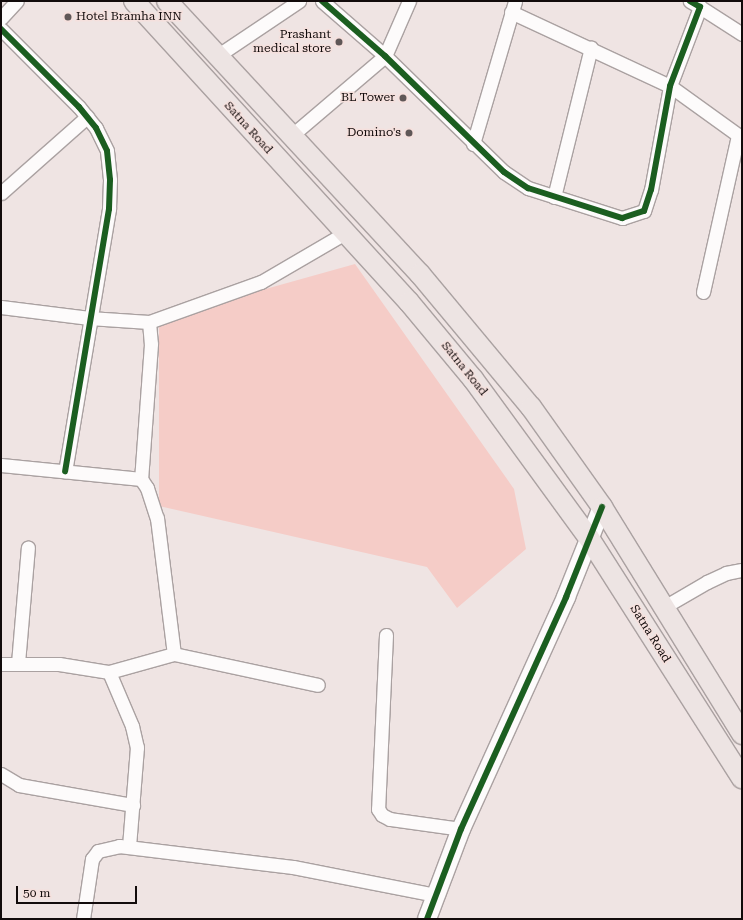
<!DOCTYPE html>
<html>
<head>
<meta charset="utf-8">
<style>
  body { margin:0 }
  #map { position:relative; width:743px; height:920px; overflow:hidden; background:#efe4e3; font-family:"Roboto Serif",serif }
  div>[style] { position:absolute }
  .green>* { inset:0; background:#f5ccc7 }
  .roads { filter:drop-shadow(1px 0 #aaa1a1) drop-shadow(-1px 0 #aaa1a1) drop-shadow(0 1px #aaa1a1) drop-shadow(0 -1px #aaa1a1) }
  .street>* { height:13px; margin:-6.5px; padding:0 6.5px; transform-origin:6.5px; border-radius:6.5px; background:#fdfbfb }
  .secondary>* { height:18px; margin:-9px; padding:0 9px; transform-origin:9px; border-radius:9px; background:#fdfbfb }
  .primary>* { height:20px; margin:-10px; padding:0 10px; transform-origin:10px; border-radius:10px; background:#ede4e3 }
  .cycleway>* { height:6px; margin:-3px; padding:0 3px; transform-origin:3px; border-radius:3px; background:#1b5e20 }
  .dots>* { width:11px; height:11px; translate:-50% -50%; box-sizing:border-box; border:2px solid #f5e0dd; border-radius:50% }
  span { translate:-50% -50%; white-space:nowrap; text-align:center; line-height:1.15; -webkit-text-stroke:3px #f5e0dd; paint-order:stroke }
  .poi-label { font-size:12px; color:#120b0b }
  .left { translate:0 -50%; text-align:left }
  .right { translate:-100% -50%; text-align:right }
  .street-label { font-size:12px; color:#120b0b }
  .frame { position:absolute; inset:0; border:2px solid #120b0b; pointer-events:none }
  .scale { position:absolute; left:16px; top:886px; width:121px; height:18px; box-sizing:border-box; border:2px solid #120b0b; border-top:0; padding-left:5px; font-size:12px; line-height:14px; white-space:nowrap; color:#120b0b; -webkit-text-stroke:3px #f5e0dd; paint-order:stroke }
</style>
</head>
<body>
<div id="map">
  <div class="green">
    <div style="clip-path:polygon(355px 264px,514px 489px,526px 549px,457px 608px,427px 567px,159px 506px,159px 319px)"></div>
  </div>
  <div class="roads">
    <div class="street">
      <div style="left:322px;top:1px;width:84px;rotate:41.1deg"></div>
      <div style="left:385px;top:56px;width:166px;rotate:44.3deg"></div>
      <div style="left:504px;top:172px;width:29px;rotate:34deg"></div>
      <div style="left:528px;top:188px;width:99px;rotate:17.7deg"></div>
      <div style="left:622px;top:218px;width:23px;rotate:-18deg"></div>
      <div style="left:644px;top:211px;width:22px;rotate:-72deg"></div>
      <div style="left:651px;top:190px;width:106px;rotate:-79.6deg"></div>
      <div style="left:670px;top:86px;width:85px;rotate:-69.2deg"></div>
      <div style="left:700px;top:7px;width:12px;rotate:-149deg"></div>
      <div style="left:700px;top:7px;width:50px;rotate:32.7deg"></div>
      <div style="left:511px;top:12px;width:175px;rotate:25deg"></div>
      <div style="left:670px;top:86px;width:89px;rotate:35.8deg"></div>
      <div style="left:1px;top:18px;width:23px;rotate:-47deg"></div>
      <div style="left:1px;top:29px;width:110px;rotate:45deg"></div>
      <div style="left:79px;top:107px;width:27px;rotate:51deg"></div>
      <div style="left:96px;top:128px;width:25px;rotate:64deg"></div>
      <div style="left:107px;top:151px;width:29px;rotate:84deg"></div>
      <div style="left:110px;top:180px;width:29px;rotate:92deg"></div>
      <div style="left:109px;top:209px;width:266px;rotate:99.5deg"></div>
      <div style="left:217px;top:56px;width:99px;rotate:-33.9deg"></div>
      <div style="left:291px;top:136px;width:123px;rotate:-40.4deg"></div>
      <div style="left:385px;top:56px;width:60px;rotate:-66.4deg"></div>
      <div style="left:473px;top:144px;width:149px;rotate:-73.6deg"></div>
      <div style="left:1px;top:193px;width:115px;rotate:-41.5deg"></div>
      <div style="left:554px;top:197px;width:154px;rotate:-76.1deg"></div>
      <div style="left:703px;top:292px;width:160px;rotate:-77.4deg"></div>
      <div style="left:1px;top:307px;width:89px;rotate:7.1deg"></div>
      <div style="left:89px;top:318px;width:60px;rotate:3.8deg"></div>
      <div style="left:149px;top:322px;width:22px;rotate:85deg"></div>
      <div style="left:151px;top:344px;width:135px;rotate:94.2deg"></div>
      <div style="left:149px;top:322px;width:119px;rotate:-19.7deg"></div>
      <div style="left:261px;top:282px;width:97px;rotate:-30.3deg"></div>
      <div style="left:1px;top:465px;width:141px;rotate:5.7deg"></div>
      <div style="left:141px;top:479px;width:11px;rotate:56deg"></div>
      <div style="left:147px;top:488px;width:32px;rotate:72deg"></div>
      <div style="left:157px;top:518px;width:137px;rotate:82.9deg"></div>
      <div style="left:664px;top:607px;width:50px;rotate:-30.2deg"></div>
      <div style="left:707px;top:582px;width:21px;rotate:-25deg"></div>
      <div style="left:726px;top:573px;width:16px;rotate:-11deg"></div>
      <div style="left:386px;top:635px;width:174px;rotate:92.6deg"></div>
      <div style="left:378px;top:809px;width:7px;rotate:56deg"></div>
      <div style="left:382px;top:815px;width:9px;rotate:27deg"></div>
      <div style="left:390px;top:819px;width:72px;rotate:8deg"></div>
      <div style="left:18px;top:663px;width:116px;rotate:-85.1deg"></div>
      <div style="left:1px;top:664px;width:58px"></div>
      <div style="left:59px;top:664px;width:51px;rotate:9.1deg"></div>
      <div style="left:109px;top:672px;width:67px;rotate:-15.5deg"></div>
      <div style="left:174px;top:654px;width:147px;rotate:12.1deg"></div>
      <div style="left:109px;top:672px;width:59px;rotate:66.9deg"></div>
      <div style="left:132px;top:726px;width:22px;rotate:77deg"></div>
      <div style="left:137px;top:747px;width:100px;rotate:94.6deg"></div>
      <div style="left:1px;top:774px;width:21px;rotate:31deg"></div>
      <div style="left:19px;top:785px;width:116px;rotate:10deg"></div>
      <div style="left:83px;top:919px;width:61px;rotate:-81.5deg"></div>
      <div style="left:92px;top:859px;width:10px;rotate:-53deg"></div>
      <div style="left:98px;top:851px;width:22px;rotate:-13deg"></div>
      <div style="left:119px;top:846px;width:175px;rotate:6.9deg"></div>
      <div style="left:293px;top:867px;width:146px;rotate:11.1deg"></div>
    </div>
    <div class="secondary">
      <div style="left:427px;top:919px;width:96px;rotate:-69.3deg"></div>
      <div style="left:461px;top:829px;width:255px;rotate:-65.6deg"></div>
      <div style="left:566px;top:597px;width:97px;rotate:-68.2deg"></div>
    </div>
    <div class="primary">
      <div style="left:134px;top:1px;width:408px;rotate:47.6deg"></div>
      <div style="left:409px;top:302px;width:100px;rotate:50.3deg"></div>
      <div style="left:473px;top:379px;width:197px;rotate:53.9deg"></div>
      <div style="left:589px;top:538px;width:285px;rotate:57.5deg"></div>
      <div style="left:167px;top:1px;width:372px;rotate:47.2deg"></div>
      <div style="left:420px;top:274px;width:173px;rotate:50.2deg"></div>
      <div style="left:531px;top:407px;width:123px;rotate:54.6deg"></div>
      <div style="left:602px;top:507px;width:267px;rotate:58.3deg"></div>
    </div>
  </div>
  <div class="cycleway">
    <div style="left:322px;top:1px;width:84px;rotate:41.1deg"></div>
    <div style="left:385px;top:56px;width:166px;rotate:44.3deg"></div>
    <div style="left:504px;top:172px;width:29px;rotate:34deg"></div>
    <div style="left:528px;top:188px;width:99px;rotate:17.7deg"></div>
    <div style="left:622px;top:218px;width:23px;rotate:-18deg"></div>
    <div style="left:644px;top:211px;width:22px;rotate:-72deg"></div>
    <div style="left:651px;top:190px;width:106px;rotate:-79.6deg"></div>
    <div style="left:670px;top:86px;width:85px;rotate:-69.2deg"></div>
    <div style="left:700px;top:7px;width:12px;rotate:-149deg"></div>
    <div style="left:1px;top:29px;width:110px;rotate:45deg"></div>
    <div style="left:79px;top:107px;width:27px;rotate:51deg"></div>
    <div style="left:96px;top:128px;width:25px;rotate:64deg"></div>
    <div style="left:107px;top:151px;width:29px;rotate:84deg"></div>
    <div style="left:110px;top:180px;width:29px;rotate:92deg"></div>
    <div style="left:109px;top:209px;width:266px;rotate:99.5deg"></div>
    <div style="left:427px;top:919px;width:96px;rotate:-69.3deg"></div>
    <div style="left:461px;top:829px;width:255px;rotate:-65.6deg"></div>
    <div style="left:566px;top:597px;width:97px;rotate:-68.2deg"></div>
  </div>
  <div class="dots">
    <div style="left:68px;top:17px;background:#5f5757"></div>
    <div style="left:339px;top:42px;background:#5f5757"></div>
    <div style="left:403px;top:98px;background:#5f5757"></div>
    <div style="left:409px;top:133px;background:#5f5757"></div>
  </div>
  <div class="poi-label">
    <span class="left" style="left:76px;top:17px">Hotel Bramha INN</span>
    <span class="right" style="left:331px;top:42px">Prashant<br>medical store</span>
    <span class="right" style="left:395px;top:98px">BL Tower</span>
    <span class="right" style="left:401px;top:133px">Domino's</span>
  </div>
  <div class="street-label">
    <span style="left:248px;top:128px;rotate:48deg">Satna Road</span>
    <span style="left:464px;top:369px;rotate:51deg">Satna Road</span>
    <span style="left:650px;top:634px;rotate:58deg">Satna Road</span>
  </div>
  <div class="frame"></div>
  <div class="scale">50 m</div>
</div>
</body>
</html>
